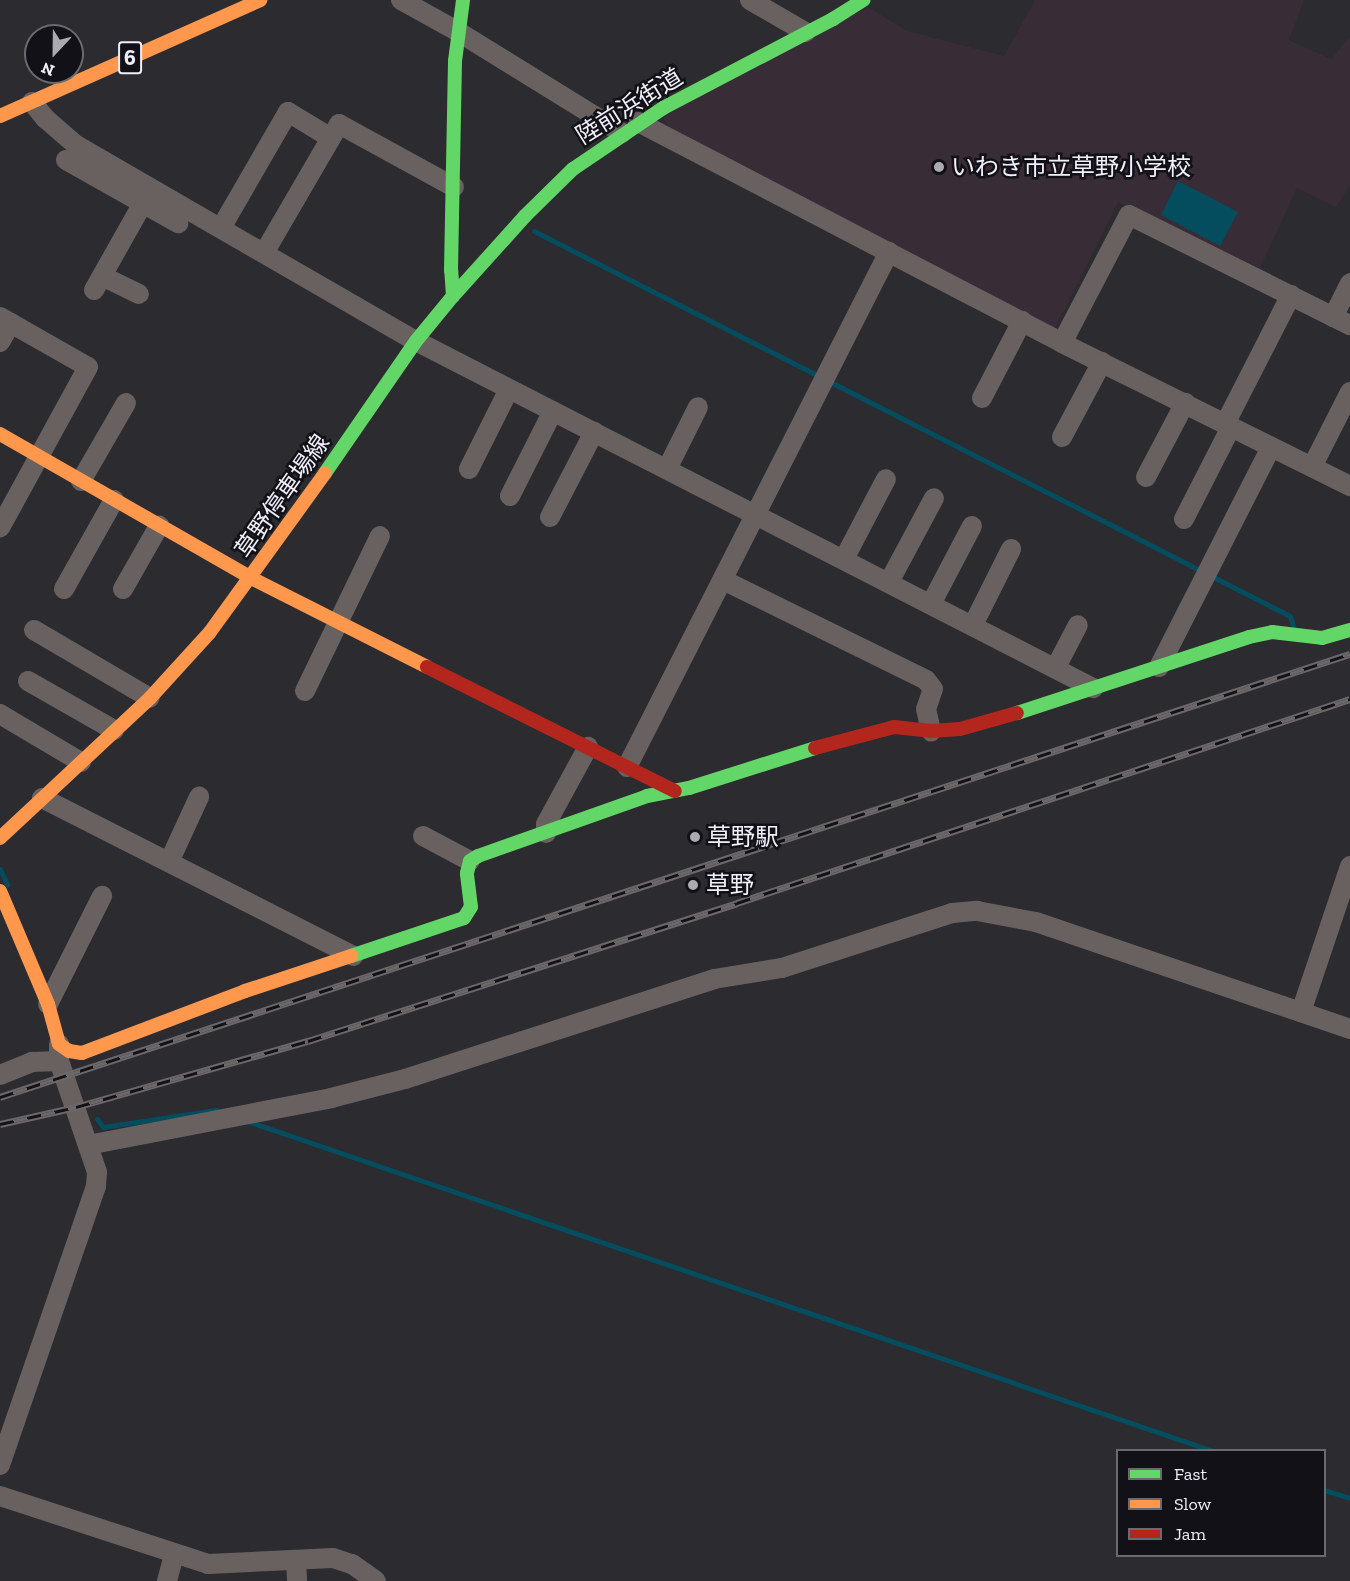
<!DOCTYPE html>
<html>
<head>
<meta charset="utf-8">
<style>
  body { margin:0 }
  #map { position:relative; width:1350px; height:1581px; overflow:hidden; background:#2b2b30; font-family:"Zilla Slab","Noto Sans JP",serif }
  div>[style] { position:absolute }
  .education>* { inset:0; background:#382c37 }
  .water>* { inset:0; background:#044d5e }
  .stream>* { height:5px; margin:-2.5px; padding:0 2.5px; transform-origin:2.5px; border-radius:2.5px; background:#044d5e }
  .street>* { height:20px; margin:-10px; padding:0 10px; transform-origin:10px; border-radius:10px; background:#686160 }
  .fast>* { height:14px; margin:-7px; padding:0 7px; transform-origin:7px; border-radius:7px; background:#63d668 }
  .slow>* { height:14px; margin:-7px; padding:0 7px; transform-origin:7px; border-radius:7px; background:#ff974d }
  .jam>* { height:14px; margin:-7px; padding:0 7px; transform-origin:7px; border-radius:7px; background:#b3261e }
  .rail>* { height:7px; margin-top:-3.5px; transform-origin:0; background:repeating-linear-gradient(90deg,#121117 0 14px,#6c6768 0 28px); box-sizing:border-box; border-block:2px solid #6c6768 }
  .dots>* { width:16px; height:16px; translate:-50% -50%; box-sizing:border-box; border:3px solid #121117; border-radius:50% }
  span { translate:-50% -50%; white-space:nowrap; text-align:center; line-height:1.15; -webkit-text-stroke:5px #121117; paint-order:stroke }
  .shield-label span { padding:2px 4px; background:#121117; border:2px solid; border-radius:4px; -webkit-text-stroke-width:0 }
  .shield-label { font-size:22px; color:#f0eff7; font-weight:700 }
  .street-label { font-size:24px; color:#f0eff7 }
  .poi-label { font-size:24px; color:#f0eff7 }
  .left { translate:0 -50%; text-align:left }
  .legend { position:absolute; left:1116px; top:1449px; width:210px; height:108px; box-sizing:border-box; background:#121117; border:2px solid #6b6a71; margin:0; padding:8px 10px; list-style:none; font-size:18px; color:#f0eff7 }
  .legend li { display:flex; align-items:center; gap:12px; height:30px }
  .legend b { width:30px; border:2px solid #6b6a71 }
  .north { position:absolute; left:24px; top:24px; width:60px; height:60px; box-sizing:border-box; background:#121117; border:2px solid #6b6a71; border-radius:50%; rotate:202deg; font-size:16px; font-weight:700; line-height:24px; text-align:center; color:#f0eff7 }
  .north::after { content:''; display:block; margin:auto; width:21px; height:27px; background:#abaab1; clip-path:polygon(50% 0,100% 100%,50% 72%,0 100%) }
</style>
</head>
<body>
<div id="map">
  <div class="education">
    <div style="clip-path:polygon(1035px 0,1304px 0,1289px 40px,1331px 59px,1350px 37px,1350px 186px,1336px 207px,1297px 188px,1260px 268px,1118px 202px,1055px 328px,669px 128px,662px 115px,868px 7px,907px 31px,1004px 56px)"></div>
  </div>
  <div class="water">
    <div style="clip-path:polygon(1178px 181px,1238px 212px,1220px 246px,1161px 215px)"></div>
  </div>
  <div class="stream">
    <div style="left:534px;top:231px;width:848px;rotate:26.99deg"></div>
    <div style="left:1290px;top:616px;width:10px;rotate:73deg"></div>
    <div style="left:0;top:869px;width:17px;rotate:65deg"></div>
    <div style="left:97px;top:1119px;width:10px;rotate:53deg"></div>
    <div style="left:103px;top:1127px;width:114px;rotate:-8.6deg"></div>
    <div style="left:216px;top:1110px;width:5px;rotate:22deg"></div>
    <div style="left:247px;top:1121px;width:1018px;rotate:18.86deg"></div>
    <div style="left:1324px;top:1490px;width:27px;rotate:17deg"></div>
  </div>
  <div class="street">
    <div style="left:401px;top:0;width:64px;rotate:29deg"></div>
    <div style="left:457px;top:31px;width:194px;rotate:31.7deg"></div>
    <div style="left:750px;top:0;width:64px;rotate:30.2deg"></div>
    <div style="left:32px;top:102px;width:22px;rotate:51deg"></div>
    <div style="left:46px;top:119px;width:40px;rotate:41deg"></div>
    <div style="left:76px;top:145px;width:392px;rotate:30deg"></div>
    <div style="left:416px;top:341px;width:761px;rotate:27.14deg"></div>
    <div style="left:638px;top:122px;width:478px;rotate:27.5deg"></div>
    <div style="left:1062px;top:343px;width:322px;rotate:26.4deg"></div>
    <div style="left:66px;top:160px;width:129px;rotate:29.4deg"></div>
    <div style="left:221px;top:228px;width:134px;rotate:-60deg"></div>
    <div style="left:288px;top:112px;width:50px;rotate:31.2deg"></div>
    <div style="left:264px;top:253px;width:149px;rotate:-59.8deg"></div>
    <div style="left:339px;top:124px;width:131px;rotate:28.7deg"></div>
    <div style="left:102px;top:276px;width:41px;rotate:25.9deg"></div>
    <div style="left:94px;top:290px;width:100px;rotate:-60.6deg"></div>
    <div style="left:0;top:317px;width:101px;rotate:29.6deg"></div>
    <div style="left:88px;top:367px;width:183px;rotate:118.7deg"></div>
    <div style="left:1333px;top:317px;width:38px;rotate:-63deg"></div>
    <div style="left:0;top:342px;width:22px;rotate:-60deg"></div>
    <div style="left:1062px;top:343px;width:144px;rotate:-62.4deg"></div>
    <div style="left:1129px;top:215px;width:247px;rotate:26.5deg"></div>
    <div style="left:982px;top:398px;width:87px;rotate:-62.5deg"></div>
    <div style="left:1225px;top:424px;width:145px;rotate:-62.9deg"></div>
    <div style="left:1062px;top:437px;width:85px;rotate:-61.9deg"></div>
    <div style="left:1312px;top:467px;width:84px;rotate:-63.1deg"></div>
    <div style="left:469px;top:469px;width:89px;rotate:-63.4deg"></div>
    <div style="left:667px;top:469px;width:69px;rotate:-63.4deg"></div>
    <div style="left:1146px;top:477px;width:84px;rotate:-62.2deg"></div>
    <div style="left:81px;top:481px;width:90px;rotate:-60deg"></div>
    <div style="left:510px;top:496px;width:95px;rotate:-63.2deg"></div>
    <div style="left:550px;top:517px;width:96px;rotate:-62.6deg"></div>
    <div style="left:1184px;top:519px;width:103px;rotate:-62.9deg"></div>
    <div style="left:844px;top:559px;width:90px;rotate:-62.3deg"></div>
    <div style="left:723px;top:580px;width:226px;rotate:26.2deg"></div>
    <div style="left:926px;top:680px;width:11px;rotate:52deg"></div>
    <div style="left:933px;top:689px;width:21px;rotate:109deg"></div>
    <div style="left:926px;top:709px;width:23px;rotate:77deg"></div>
    <div style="left:889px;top:582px;width:95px;rotate:-61.8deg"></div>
    <div style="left:64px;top:589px;width:102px;rotate:-60.7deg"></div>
    <div style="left:123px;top:589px;width:73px;rotate:-60.3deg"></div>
    <div style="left:931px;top:604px;width:88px;rotate:-62.3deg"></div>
    <div style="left:973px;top:625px;width:85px;rotate:-63.4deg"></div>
    <div style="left:34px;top:630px;width:134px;rotate:30.4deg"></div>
    <div style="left:1056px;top:667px;width:47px;rotate:-62.4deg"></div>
    <div style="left:1159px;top:667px;width:247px;rotate:-63deg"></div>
    <div style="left:28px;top:681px;width:99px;rotate:29.7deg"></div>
    <div style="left:305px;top:691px;width:172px;rotate:-64.2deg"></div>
    <div style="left:0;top:714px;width:94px;rotate:30.7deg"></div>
    <div style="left:627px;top:767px;width:578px;rotate:-63.04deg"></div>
    <div style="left:42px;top:798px;width:349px;rotate:26.9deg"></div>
    <div style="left:546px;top:833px;width:9px;rotate:-90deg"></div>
    <div style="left:546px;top:824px;width:88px;rotate:-61.4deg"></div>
    <div style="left:423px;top:836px;width:53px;rotate:28deg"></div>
    <div style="left:169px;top:862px;width:72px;rotate:-65.2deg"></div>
    <div style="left:48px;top:1004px;width:121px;rotate:-63.4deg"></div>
    <div style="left:1301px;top:1012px;width:154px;rotate:-71.4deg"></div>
    <div style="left:0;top:1075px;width:35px;rotate:-22deg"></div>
    <div style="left:32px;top:1062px;width:27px;rotate:-2deg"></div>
    <div style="left:88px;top:1145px;width:248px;rotate:-10.9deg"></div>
    <div style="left:331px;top:1098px;width:76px;rotate:-14.4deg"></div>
    <div style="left:405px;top:1079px;width:325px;rotate:-17.9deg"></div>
    <div style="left:714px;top:979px;width:69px;rotate:-9.2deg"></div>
    <div style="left:782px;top:968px;width:179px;rotate:-17.9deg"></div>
    <div style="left:952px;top:913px;width:25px;rotate:-5deg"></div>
    <div style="left:977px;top:911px;width:60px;rotate:10.6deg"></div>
    <div style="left:1036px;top:922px;width:332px;rotate:18.8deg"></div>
    <div style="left:0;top:1465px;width:295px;rotate:-71deg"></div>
    <div style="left:96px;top:1186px;width:14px;rotate:-86deg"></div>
    <div style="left:97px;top:1172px;width:117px;rotate:-108.9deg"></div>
    <div style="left:59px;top:1061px;width:17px;rotate:-90deg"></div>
    <div style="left:0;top:1496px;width:219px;rotate:18.1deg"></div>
    <div style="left:208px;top:1564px;width:125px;rotate:-2.7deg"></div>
    <div style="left:333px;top:1558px;width:20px;rotate:18deg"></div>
    <div style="left:352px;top:1564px;width:29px;rotate:35deg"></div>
    <div style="left:296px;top:1560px;width:21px;rotate:87deg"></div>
    <div style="left:167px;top:1581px;width:28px;rotate:-75deg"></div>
  </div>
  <div class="fast">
    <div style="left:453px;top:296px;width:108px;rotate:-48deg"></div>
    <div style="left:525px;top:216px;width:67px;rotate:-44.4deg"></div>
    <div style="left:573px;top:169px;width:109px;rotate:-34.1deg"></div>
    <div style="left:663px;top:108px;width:192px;rotate:-27.6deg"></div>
    <div style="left:833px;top:19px;width:36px;rotate:-32deg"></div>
    <div style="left:325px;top:473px;width:160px;rotate:-55.4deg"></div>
    <div style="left:416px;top:341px;width:58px;rotate:-50.6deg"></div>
    <div style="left:453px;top:296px;width:26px;rotate:-94deg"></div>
    <div style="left:451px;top:270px;width:209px;rotate:-88.9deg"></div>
    <div style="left:455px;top:61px;width:62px;rotate:-82.5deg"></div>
    <div style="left:1017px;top:713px;width:244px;rotate:-18.1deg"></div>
    <div style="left:1249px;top:637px;width:24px;rotate:-12deg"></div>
    <div style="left:1272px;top:632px;width:50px;rotate:6.8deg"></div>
    <div style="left:1322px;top:638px;width:29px;rotate:-16deg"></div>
    <div style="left:351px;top:956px;width:119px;rotate:-18.6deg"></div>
    <div style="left:464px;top:918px;width:13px;rotate:-58deg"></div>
    <div style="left:471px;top:907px;width:34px;rotate:-97deg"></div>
    <div style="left:467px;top:873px;width:12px;rotate:-76deg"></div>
    <div style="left:470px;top:861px;width:9px;rotate:-32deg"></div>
    <div style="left:478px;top:856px;width:179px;rotate:-19.5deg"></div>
    <div style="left:647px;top:796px;width:43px;rotate:-10.8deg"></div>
    <div style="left:689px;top:788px;width:132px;rotate:-17.6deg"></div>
  </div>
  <div class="slow">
    <div style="left:0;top:116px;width:285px;rotate:-24deg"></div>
    <div style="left:0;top:434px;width:289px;rotate:29.8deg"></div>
    <div style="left:251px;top:578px;width:197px;rotate:26.8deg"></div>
    <div style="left:0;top:838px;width:205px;rotate:-43deg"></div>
    <div style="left:150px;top:698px;width:89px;rotate:-47.7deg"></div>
    <div style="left:210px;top:632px;width:196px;rotate:-54.1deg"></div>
    <div style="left:0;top:891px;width:123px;rotate:67deg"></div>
    <div style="left:48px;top:1004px;width:41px;rotate:74.6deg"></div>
    <div style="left:59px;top:1044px;width:12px;rotate:35deg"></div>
    <div style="left:69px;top:1051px;width:13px;rotate:9deg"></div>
    <div style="left:82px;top:1053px;width:174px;rotate:-20.8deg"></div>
    <div style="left:245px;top:991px;width:112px;rotate:-18.3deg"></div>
  </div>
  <div class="jam">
    <div style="left:427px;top:667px;width:277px;rotate:26.6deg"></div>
    <div style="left:815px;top:748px;width:82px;rotate:-14.9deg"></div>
    <div style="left:894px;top:727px;width:37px;rotate:6deg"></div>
    <div style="left:931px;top:731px;width:29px;rotate:-4deg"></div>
    <div style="left:960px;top:729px;width:59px;rotate:-15.7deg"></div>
  </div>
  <div class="rail">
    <div style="left:0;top:1097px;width:1421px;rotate:-18.17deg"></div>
    <div style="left:0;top:1124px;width:78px;rotate:-12.6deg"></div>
    <div style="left:76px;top:1107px;width:241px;rotate:-15.9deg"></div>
    <div style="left:308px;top:1041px;width:451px;rotate:-17.8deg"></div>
    <div style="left:737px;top:903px;width:646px;rotate:-18.41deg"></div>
  </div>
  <div class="dots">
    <div style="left:939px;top:167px;background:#abaab1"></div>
    <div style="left:695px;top:837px;background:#abaab1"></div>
    <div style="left:693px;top:885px;background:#abaab1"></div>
  </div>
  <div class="shield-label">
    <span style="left:130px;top:58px">6</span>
  </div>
  <div class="street-label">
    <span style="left:629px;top:106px;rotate:-32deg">陸前浜街道</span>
    <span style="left:282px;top:496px;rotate:-55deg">草野停車場線</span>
  </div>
  <div class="poi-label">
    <span class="left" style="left:951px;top:167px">いわき市立草野小学校</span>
    <span class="left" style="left:707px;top:837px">草野駅</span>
    <span class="left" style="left:706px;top:885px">草野</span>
  </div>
  <ul class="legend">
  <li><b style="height:8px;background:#63d668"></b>Fast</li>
  <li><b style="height:8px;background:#ff974d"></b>Slow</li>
  <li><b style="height:8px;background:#b3261e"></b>Jam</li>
  </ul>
  <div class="north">N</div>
</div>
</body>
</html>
